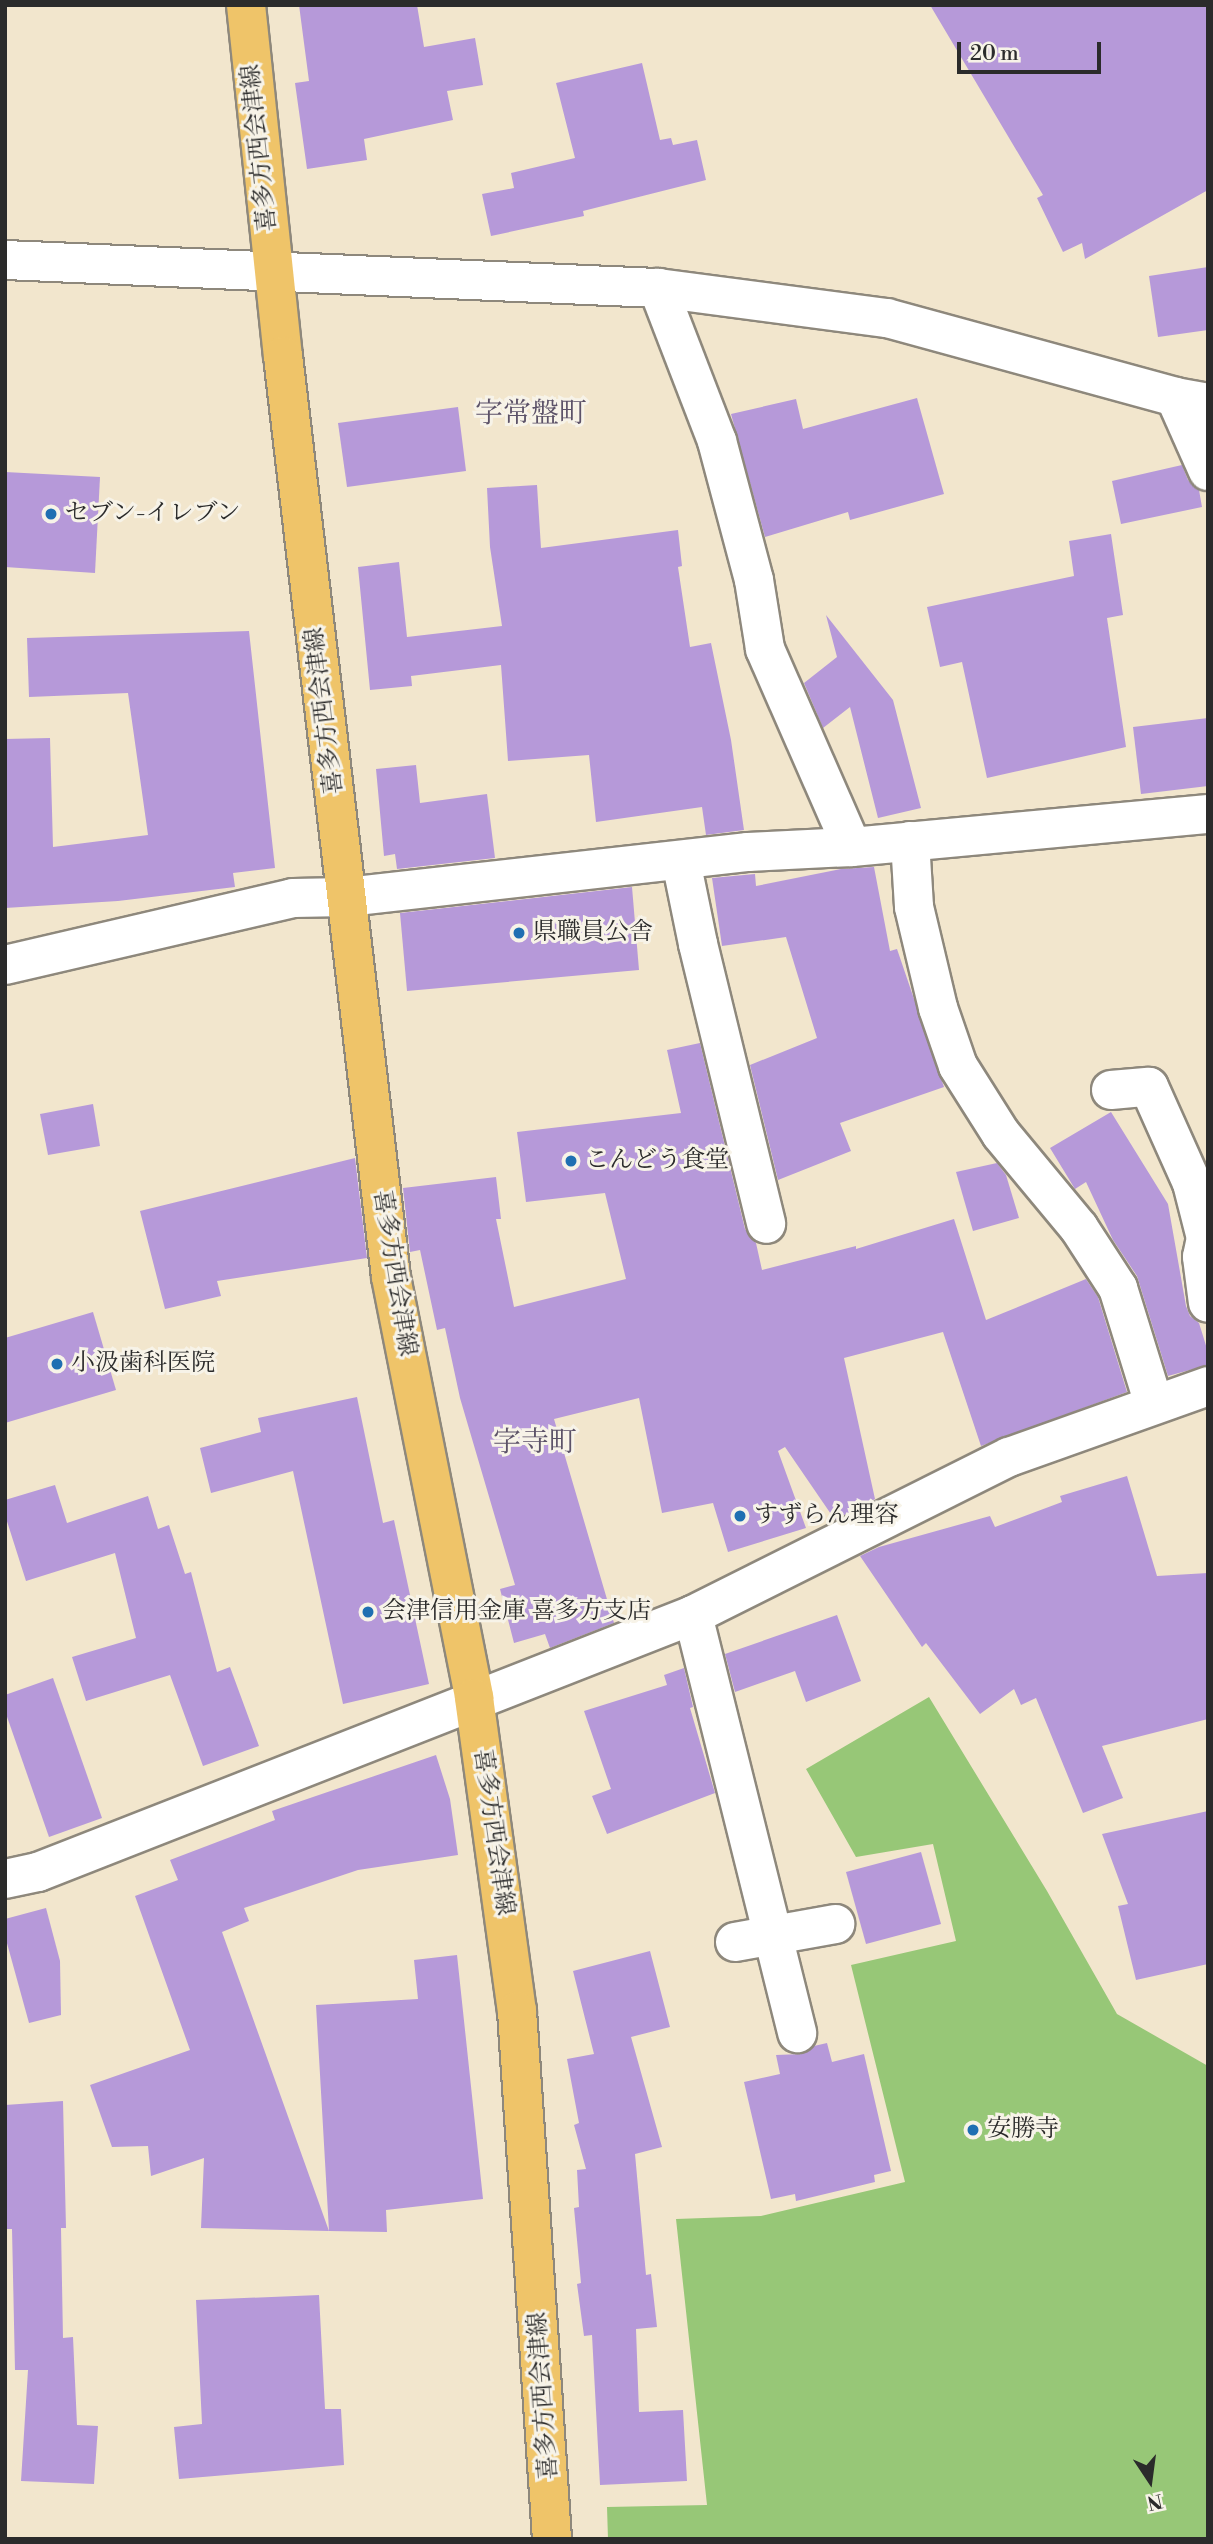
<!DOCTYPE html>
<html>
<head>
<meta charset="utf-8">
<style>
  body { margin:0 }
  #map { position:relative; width:1213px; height:2544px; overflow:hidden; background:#f2e6cd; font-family:"Libre Bodoni","Noto Serif JP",serif }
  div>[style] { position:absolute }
  .green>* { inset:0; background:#97c777 }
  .building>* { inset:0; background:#b699d9 }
  .roads { filter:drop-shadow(2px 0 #8e887c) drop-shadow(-2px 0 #8e887c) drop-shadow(0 2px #8e887c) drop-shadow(0 -2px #8e887c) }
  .minor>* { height:38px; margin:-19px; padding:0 19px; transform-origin:19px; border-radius:19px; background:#fff }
  .major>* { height:38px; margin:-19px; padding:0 19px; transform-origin:19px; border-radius:19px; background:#efc469 }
  .dots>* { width:19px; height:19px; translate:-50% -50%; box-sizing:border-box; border:4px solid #f7f3e8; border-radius:50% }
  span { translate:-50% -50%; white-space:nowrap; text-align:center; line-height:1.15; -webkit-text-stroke:6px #f7f3e8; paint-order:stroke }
  .street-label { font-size:24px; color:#2b2b2b }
  .poi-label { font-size:24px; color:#2b2b2b }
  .left { translate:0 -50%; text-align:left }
  .quarter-label { font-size:28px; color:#5c5268 }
  .frame { position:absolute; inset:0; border:7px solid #2b2b2b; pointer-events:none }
  .north { position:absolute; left:1115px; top:2446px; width:70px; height:70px; -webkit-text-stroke:5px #f7f3e8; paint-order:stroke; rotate:167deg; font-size:19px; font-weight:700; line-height:28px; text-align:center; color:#2b2b2b }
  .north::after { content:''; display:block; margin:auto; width:24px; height:32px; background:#2b2b2b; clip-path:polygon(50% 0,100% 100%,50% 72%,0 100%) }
  .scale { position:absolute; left:957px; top:42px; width:144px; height:32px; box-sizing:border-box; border:4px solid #2b2b2b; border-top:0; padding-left:9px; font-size:21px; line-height:24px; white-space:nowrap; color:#2b2b2b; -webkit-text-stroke:5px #f7f3e8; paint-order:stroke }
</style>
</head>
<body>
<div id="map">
  <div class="green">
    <div style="clip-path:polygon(929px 1697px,1047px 1891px,1117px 2014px,1208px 2066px,1208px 2539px,608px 2539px,607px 2507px,707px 2505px,676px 2219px,761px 2216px,905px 2182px,851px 1965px,956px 1941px,933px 1844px,856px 1857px,806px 1769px)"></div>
  </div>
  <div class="building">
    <div style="clip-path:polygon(299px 5px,417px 5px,424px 47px,475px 38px,483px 85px,447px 91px,453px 120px,364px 139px,367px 160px,307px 169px,295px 83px,309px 81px)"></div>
    <div style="clip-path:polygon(930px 5px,1208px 5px,1208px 190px,1085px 259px,1082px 243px,1063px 252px,1037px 198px,1043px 195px)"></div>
    <div style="clip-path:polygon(642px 63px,660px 140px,671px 138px,673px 145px,697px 140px,706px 180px,583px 211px,584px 216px,491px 236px,482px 194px,514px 188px,511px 173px,575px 158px,556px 83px)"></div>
    <div style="clip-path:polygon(1208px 267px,1208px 330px,1158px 337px,1149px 276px)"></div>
    <div style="clip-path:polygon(917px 398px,944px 494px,850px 520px,848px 512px,765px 537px,731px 414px,796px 399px,803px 429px)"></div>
    <div style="clip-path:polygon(458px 407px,466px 471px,347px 487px,338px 423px)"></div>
    <div style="clip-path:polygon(1182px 465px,1188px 480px,1199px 490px,1202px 507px,1121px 524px,1112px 481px)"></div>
    <div style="clip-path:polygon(5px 472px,100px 477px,95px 573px,5px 567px)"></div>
    <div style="clip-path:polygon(537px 485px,541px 548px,678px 530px,682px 566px,678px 567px,690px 647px,711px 643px,731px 740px,744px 830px,706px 835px,702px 807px,596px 822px,589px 755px,508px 761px,501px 665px,411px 676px,412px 686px,370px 690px,358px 567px,399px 562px,407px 637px,502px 626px,490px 547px,487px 488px)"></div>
    <div style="clip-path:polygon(1111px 534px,1123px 615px,1107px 618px,1126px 747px,987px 778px,962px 662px,940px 667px,927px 607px,1074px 576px,1069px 541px)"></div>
    <div style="clip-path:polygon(826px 615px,893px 700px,921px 808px,878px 818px,850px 707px,823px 728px,804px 683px,837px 657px)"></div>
    <div style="clip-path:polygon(249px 631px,275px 868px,233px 873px,235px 887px,118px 901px,5px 908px,5px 739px,50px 738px,53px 847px,148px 835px,128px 693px,29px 697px,27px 638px)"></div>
    <div style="clip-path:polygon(1208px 718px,1208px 786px,1141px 794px,1133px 727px)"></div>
    <div style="clip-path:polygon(416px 765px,420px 803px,487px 794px,495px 858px,397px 869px,395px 854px,384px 856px,376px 769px)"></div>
    <div style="clip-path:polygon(874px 867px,890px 951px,897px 949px,944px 1087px,840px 1123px,851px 1151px,778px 1180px,750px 1065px,817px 1038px,786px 937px,722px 946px,712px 878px,755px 874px,756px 886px,841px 869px)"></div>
    <div style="clip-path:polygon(632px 887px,639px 970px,407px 991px,400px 913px)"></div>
    <div style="clip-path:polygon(700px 1043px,745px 1229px,756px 1243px,762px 1270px,856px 1246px,856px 1249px,954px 1219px,986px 1320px,1086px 1279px,1098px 1297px,1127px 1392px,981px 1446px,943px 1332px,844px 1358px,875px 1499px,835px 1520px,785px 1447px,778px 1451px,806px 1528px,728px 1552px,713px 1503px,662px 1513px,639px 1398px,554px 1419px,614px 1623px,550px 1648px,545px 1634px,514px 1643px,500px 1589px,515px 1585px,460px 1398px,445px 1328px,437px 1330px,420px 1250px,410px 1252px,403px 1188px,496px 1177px,501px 1219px,496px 1219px,514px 1307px,626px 1279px,605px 1193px,526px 1202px,517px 1132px,681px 1113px,667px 1050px)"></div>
    <div style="clip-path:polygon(93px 1104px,100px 1146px,48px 1155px,40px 1114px)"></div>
    <div style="clip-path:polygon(1111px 1112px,1168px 1204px,1186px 1306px,1190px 1316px,1199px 1323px,1208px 1352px,1208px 1365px,1168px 1376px,1137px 1276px,1113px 1240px,1086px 1182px,1075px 1189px,1050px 1148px)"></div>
    <div style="clip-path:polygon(355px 1158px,367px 1258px,217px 1281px,221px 1296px,165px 1309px,140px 1211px)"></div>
    <div style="clip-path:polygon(997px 1163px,1006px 1175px,1019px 1218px,973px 1231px,956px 1172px)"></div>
    <div style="clip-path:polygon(93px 1312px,116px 1390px,5px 1423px,5px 1338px)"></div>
    <div style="clip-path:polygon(357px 1397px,383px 1523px,394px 1520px,429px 1684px,343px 1704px,293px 1471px,211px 1493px,200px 1448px,261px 1432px,258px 1418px)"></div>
    <div style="clip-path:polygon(1127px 1476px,1157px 1576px,1208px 1573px,1208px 1719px,1102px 1746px,1123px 1798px,1083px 1813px,1036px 1698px,1021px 1705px,1014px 1689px,980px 1714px,926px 1643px,922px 1647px,860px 1556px,879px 1547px,990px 1516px,995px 1527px,1062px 1502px,1060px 1496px)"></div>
    <div style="clip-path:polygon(55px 1485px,67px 1523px,148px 1496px,158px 1529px,169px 1525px,185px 1574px,191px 1572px,217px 1672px,230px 1667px,259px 1746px,203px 1766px,170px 1675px,86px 1701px,72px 1657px,136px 1638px,115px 1553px,26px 1581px,5px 1515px,5px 1500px)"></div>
    <div style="clip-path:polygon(837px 1615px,861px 1681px,806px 1702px,795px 1671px,735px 1692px,725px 1654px)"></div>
    <div style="clip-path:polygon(684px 1668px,693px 1707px,690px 1708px,715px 1793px,607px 1834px,592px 1796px,611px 1789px,584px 1711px,667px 1685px,664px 1675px)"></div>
    <div style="clip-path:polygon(53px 1678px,102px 1818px,49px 1837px,5px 1711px,5px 1695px)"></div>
    <div style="clip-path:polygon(436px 1755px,450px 1799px,458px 1855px,358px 1870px,244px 1908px,249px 1921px,222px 1932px,329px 2231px,201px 2228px,204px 2158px,151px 2176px,148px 2146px,112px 2147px,90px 2085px,190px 2050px,135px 1896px,178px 1880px,170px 1860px,275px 1820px,272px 1811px)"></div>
    <div style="clip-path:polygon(1208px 1811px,1208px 1964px,1136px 1980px,1118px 1906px,1128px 1904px,1102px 1834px)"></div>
    <div style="clip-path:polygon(921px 1852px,941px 1924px,866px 1944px,846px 1872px)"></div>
    <div style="clip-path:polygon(46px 1908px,60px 1961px,61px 2015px,29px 2023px,5px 1936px,5px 1919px)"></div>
    <div style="clip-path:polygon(650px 1951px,670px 2027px,631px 2037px,662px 2147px,635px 2154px,646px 2275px,651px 2274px,657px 2327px,636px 2329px,639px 2412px,683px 2410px,687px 2481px,600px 2485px,592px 2335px,584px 2336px,577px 2284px,581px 2283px,574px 2208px,579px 2207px,577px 2170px,586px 2169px,574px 2125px,579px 2123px,567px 2059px,594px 2054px,573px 1971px)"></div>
    <div style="clip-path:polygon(457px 1955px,483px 2199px,386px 2210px,387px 2232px,329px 2231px,316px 2005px,418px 1999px,414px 1960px)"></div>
    <div style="clip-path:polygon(827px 2043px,832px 2062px,864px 2054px,891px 2171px,874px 2175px,875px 2182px,796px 2201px,795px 2194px,771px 2199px,744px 2082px,780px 2074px,776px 2055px,802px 2054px,814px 2046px)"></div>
    <div style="clip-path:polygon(63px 2101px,66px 2228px,61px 2228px,63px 2338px,73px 2337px,77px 2425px,98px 2426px,94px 2484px,21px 2481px,28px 2370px,15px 2370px,12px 2229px,5px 2229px,5px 2105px)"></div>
    <div style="clip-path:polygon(319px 2295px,325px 2409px,341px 2409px,344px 2465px,179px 2479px,174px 2427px,202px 2424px,196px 2300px)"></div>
  </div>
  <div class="roads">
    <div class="minor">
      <div style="left:5px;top:260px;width:654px;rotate:2.46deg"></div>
      <div style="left:658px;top:288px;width:231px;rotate:7.5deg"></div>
      <div style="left:887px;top:318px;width:299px;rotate:15.3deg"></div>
      <div style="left:1175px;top:397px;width:34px;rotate:10deg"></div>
      <div style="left:658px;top:288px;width:164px;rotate:68.9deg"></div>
      <div style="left:717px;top:441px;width:144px;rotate:75.1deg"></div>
      <div style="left:754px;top:580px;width:70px;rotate:80.9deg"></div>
      <div style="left:765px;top:649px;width:216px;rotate:66.3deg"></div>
      <div style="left:1175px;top:397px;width:81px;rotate:66deg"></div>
      <div style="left:910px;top:841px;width:66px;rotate:86.5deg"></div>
      <div style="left:914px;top:907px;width:104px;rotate:76.6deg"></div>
      <div style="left:938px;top:1008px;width:61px;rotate:71deg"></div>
      <div style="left:958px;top:1066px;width:80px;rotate:57.7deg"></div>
      <div style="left:1001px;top:1134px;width:122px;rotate:50.3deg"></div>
      <div style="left:1079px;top:1228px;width:72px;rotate:57deg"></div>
      <div style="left:1118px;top:1288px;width:121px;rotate:72.8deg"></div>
      <div style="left:681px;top:861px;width:85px;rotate:78.4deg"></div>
      <div style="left:698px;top:944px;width:288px;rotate:76.3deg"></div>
      <div style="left:5px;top:965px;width:296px;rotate:-13.1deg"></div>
      <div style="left:293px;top:898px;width:54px;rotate:-1.1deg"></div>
      <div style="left:347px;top:897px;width:404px;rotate:-6.4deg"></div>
      <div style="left:748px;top:852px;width:104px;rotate:-2.8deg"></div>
      <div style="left:852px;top:847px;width:358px;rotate:-5.3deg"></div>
      <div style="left:1111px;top:1090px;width:38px;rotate:-5deg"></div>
      <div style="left:1149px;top:1087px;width:105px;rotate:65.9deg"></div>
      <div style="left:1192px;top:1183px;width:57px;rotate:75.7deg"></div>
      <div style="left:1206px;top:1238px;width:19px;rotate:102deg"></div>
      <div style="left:1202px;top:1257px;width:46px;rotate:82.6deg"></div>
      <div style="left:693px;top:1615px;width:431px;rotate:76deg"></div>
      <div style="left:5px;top:1879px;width:34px;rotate:-12deg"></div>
      <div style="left:38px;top:1872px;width:704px;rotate:-21.42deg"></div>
      <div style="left:693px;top:1615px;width:353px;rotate:-26.6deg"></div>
      <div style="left:1009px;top:1457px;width:211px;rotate:-19.6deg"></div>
      <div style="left:735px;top:1942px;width:102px;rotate:-10.2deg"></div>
    </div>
    <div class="major">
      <div style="left:246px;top:5px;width:353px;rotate:84deg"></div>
      <div style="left:283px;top:356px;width:927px;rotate:83.31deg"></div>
      <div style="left:391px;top:1277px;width:429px;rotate:78.8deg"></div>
      <div style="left:474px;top:1698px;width:316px;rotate:82.2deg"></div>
      <div style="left:517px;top:2011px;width:529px;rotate:86.21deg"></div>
    </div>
  </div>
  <div class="dots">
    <div style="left:51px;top:514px;background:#1f6fb2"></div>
    <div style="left:519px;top:933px;background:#1f6fb2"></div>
    <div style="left:571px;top:1161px;background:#1f6fb2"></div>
    <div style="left:57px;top:1364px;background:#1f6fb2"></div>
    <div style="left:740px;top:1516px;background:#1f6fb2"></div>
    <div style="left:368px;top:1612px;background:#1f6fb2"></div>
    <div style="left:973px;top:2130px;background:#1f6fb2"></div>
  </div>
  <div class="street-label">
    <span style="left:260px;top:148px;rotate:-96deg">喜多方西会津線</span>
    <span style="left:325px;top:711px;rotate:-97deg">喜多方西会津線</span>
    <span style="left:394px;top:1273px;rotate:81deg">喜多方西会津線</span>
    <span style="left:493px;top:1832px;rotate:82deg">喜多方西会津線</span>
    <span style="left:544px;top:2396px;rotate:-94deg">喜多方西会津線</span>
  </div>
  <div class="poi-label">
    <span class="left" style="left:65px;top:514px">セブン-イレブン</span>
    <span class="left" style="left:533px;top:933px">県職員公舎</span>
    <span class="left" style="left:585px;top:1161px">こんどう食堂</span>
    <span class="left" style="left:71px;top:1364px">小汲歯科医院</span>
    <span class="left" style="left:754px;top:1516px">すずらん理容</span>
    <span class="left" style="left:382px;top:1612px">会津信用金庫 喜多方支店</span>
    <span class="left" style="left:987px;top:2130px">安勝寺</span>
  </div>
  <div class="quarter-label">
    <span style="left:531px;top:414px">字常盤町</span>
    <span style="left:535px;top:1443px">字寺町</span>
  </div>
  <div class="frame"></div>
  <div class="north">N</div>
  <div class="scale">20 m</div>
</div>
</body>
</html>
